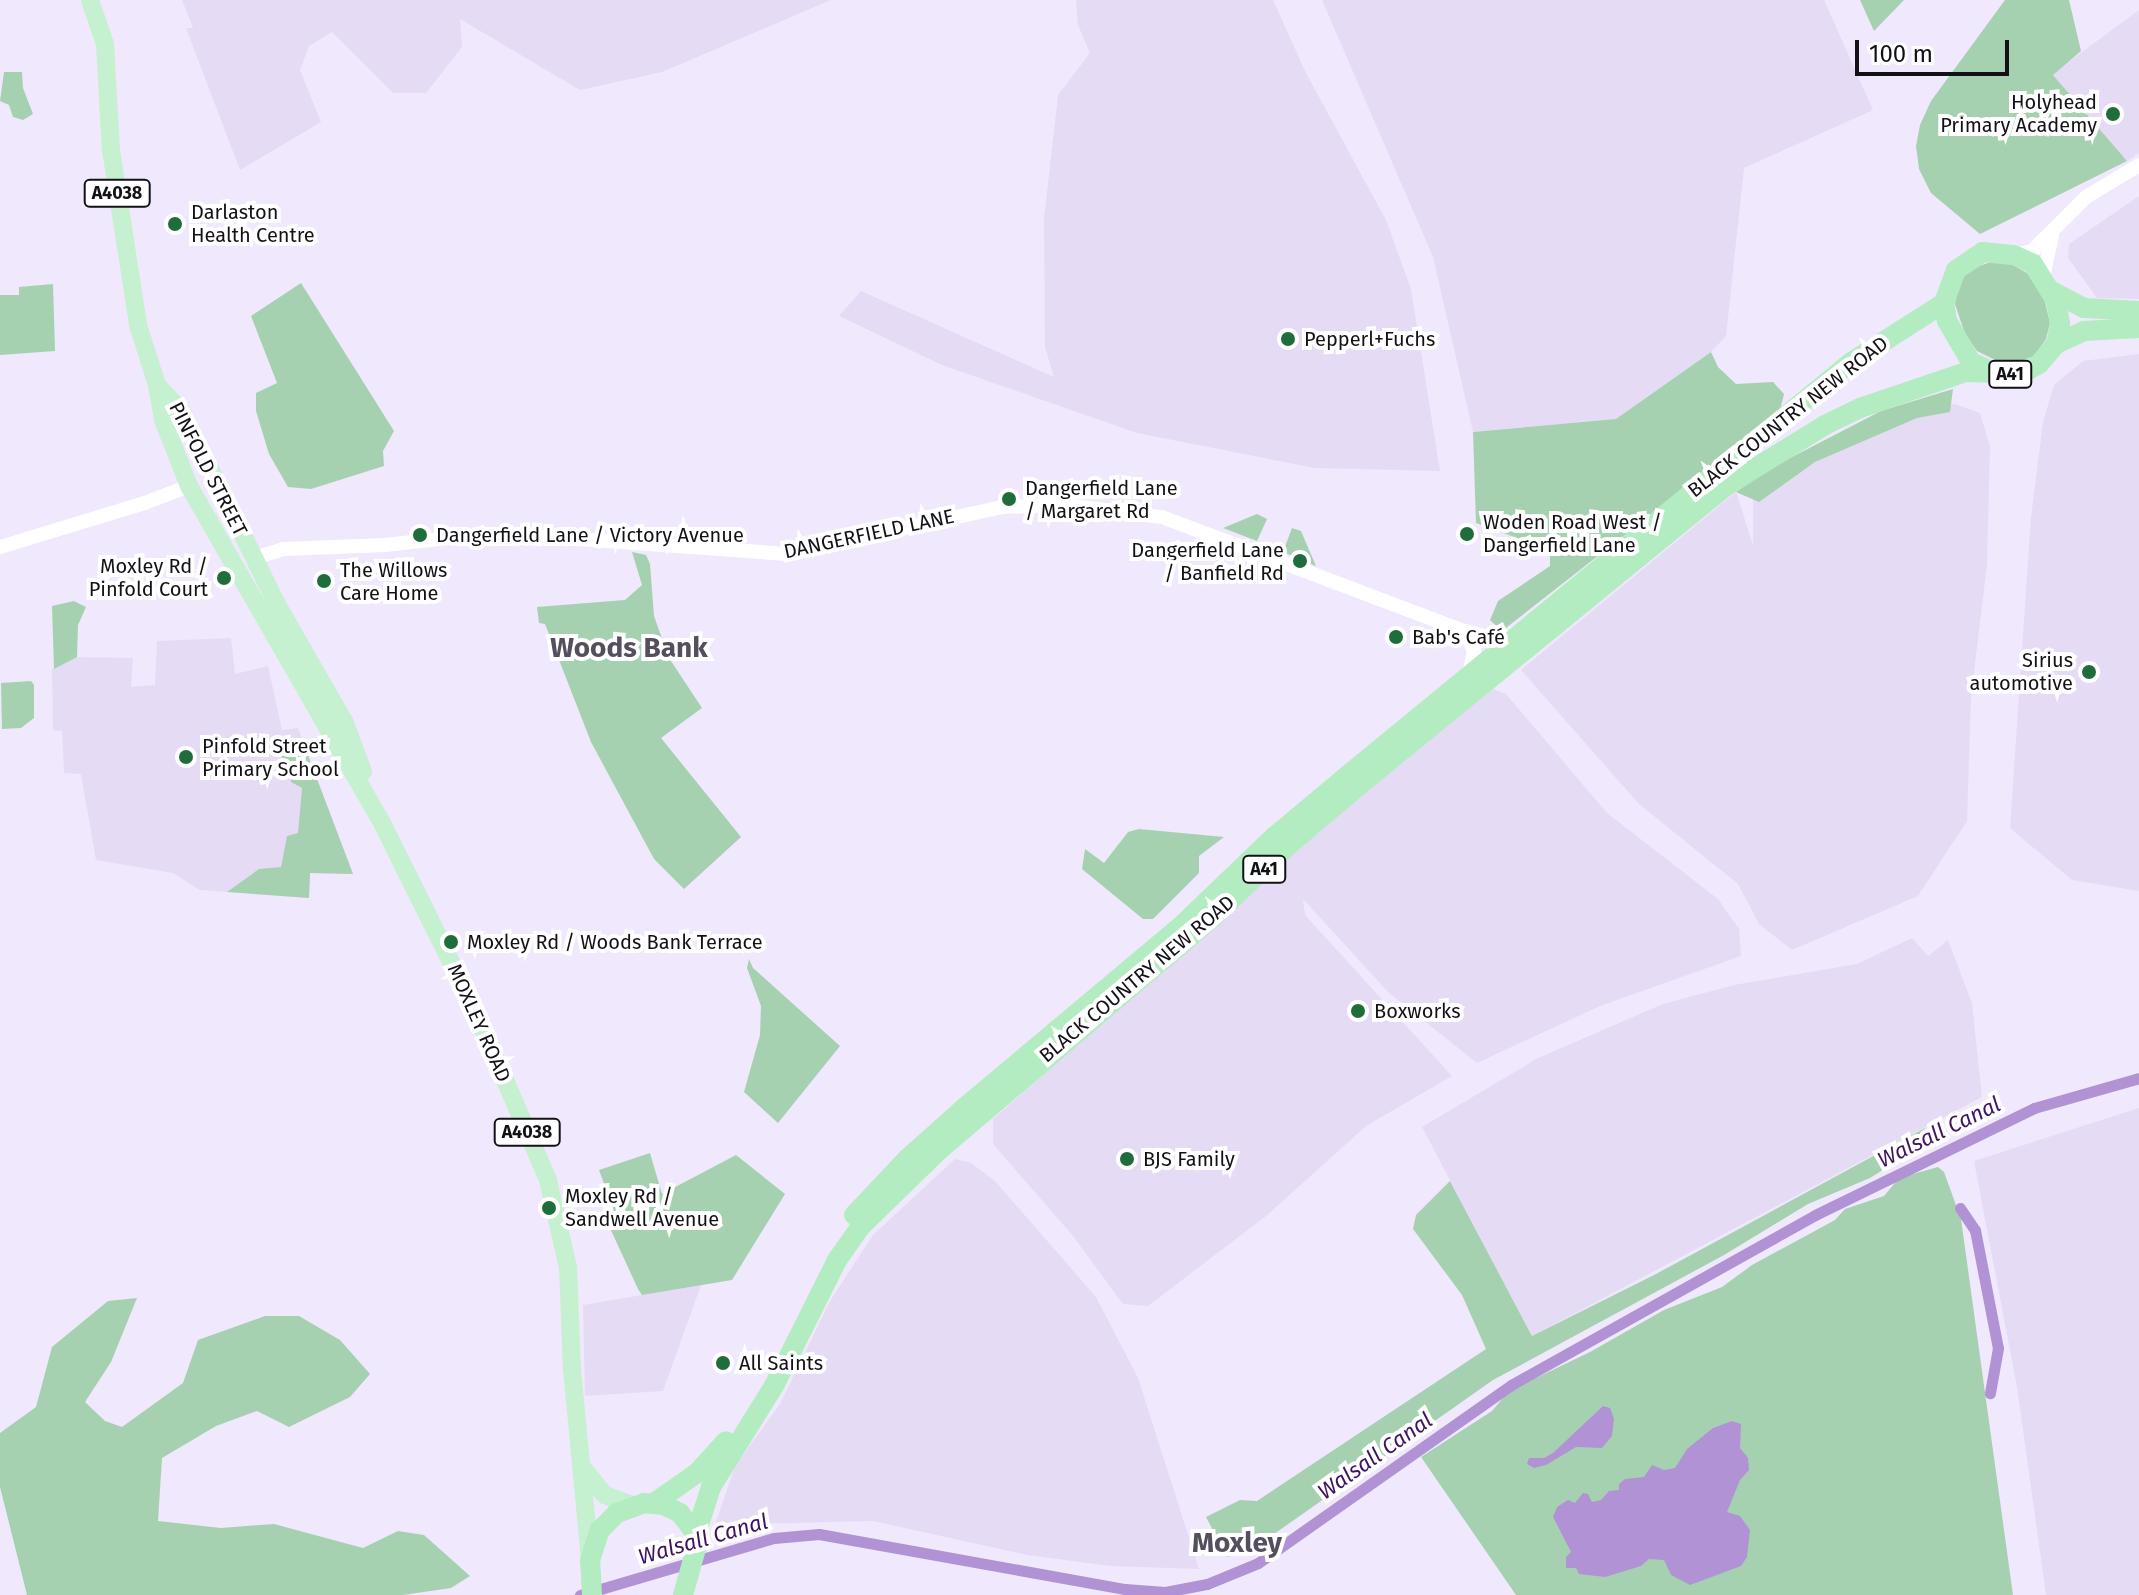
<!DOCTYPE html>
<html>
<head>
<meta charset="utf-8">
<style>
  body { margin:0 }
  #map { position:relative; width:2139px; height:1595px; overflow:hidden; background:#f0e8fc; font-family:"Fira Sans",sans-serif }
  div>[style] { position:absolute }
  .built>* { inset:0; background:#e6dbf5 }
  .green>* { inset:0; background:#a6d1b0 }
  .water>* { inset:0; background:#b192d4 }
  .canal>* { height:11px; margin:-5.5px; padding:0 5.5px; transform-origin:5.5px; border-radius:5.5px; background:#b192d4 }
  .tertiary>* { height:14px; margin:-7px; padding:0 7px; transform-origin:7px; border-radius:7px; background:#fff }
  .primary>* { height:18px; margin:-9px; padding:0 9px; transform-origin:9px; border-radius:9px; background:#c5f1d0 }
  .trunk>* { height:20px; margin:-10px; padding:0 10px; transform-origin:10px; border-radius:10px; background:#b2ecc0 }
  .dots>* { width:22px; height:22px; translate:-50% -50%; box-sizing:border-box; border:4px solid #fff; border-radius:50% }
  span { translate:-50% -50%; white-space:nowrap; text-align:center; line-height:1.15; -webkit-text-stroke:8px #fff; paint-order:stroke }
  .shield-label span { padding:2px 6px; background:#fff; border:2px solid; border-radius:6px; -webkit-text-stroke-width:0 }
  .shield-label { font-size:18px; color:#131016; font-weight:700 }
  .poi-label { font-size:20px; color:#131016 }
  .right { translate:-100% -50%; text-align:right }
  .left { translate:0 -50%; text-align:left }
  .street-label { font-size:20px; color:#131016 }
  .water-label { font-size:22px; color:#3f1260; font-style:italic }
  .district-label { font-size:28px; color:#554e5e; font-weight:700 }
  .scale { position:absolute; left:1855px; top:40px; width:154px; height:36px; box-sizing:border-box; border:4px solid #131016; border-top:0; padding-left:10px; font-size:24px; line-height:28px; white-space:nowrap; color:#131016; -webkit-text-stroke:6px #fff; paint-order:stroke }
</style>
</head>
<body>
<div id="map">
  <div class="built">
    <div style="clip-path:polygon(182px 0,831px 0,662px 72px,580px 90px,460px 19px,462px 47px,426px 93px,393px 93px,332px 32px,309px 46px,300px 70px,321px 122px,240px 170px,186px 28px,193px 28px)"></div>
    <div style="clip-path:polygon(1076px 0,1273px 0,1306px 73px,1386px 220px,1411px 289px,1440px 471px,1315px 468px,1137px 433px,942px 365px,839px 316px,861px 291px,1054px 377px,1045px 347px,1044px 219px,1058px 95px,1090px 53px,1078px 25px)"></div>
    <div style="clip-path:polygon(1322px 0,1824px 0,1873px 110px,1744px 168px,1726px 336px,1711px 352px,1616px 419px,1473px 432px,1433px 257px)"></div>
    <div style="clip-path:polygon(2139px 10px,2139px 153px,2127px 161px,2052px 74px)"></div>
    <div style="clip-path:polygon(2139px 196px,2139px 299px,2097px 298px,2068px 258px,2069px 244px)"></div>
    <div style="clip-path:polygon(2139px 354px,2139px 891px,2072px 880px,2010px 828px,2031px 517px,2043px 422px,2054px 385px,2083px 361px)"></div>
    <div style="clip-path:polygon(1955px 404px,1980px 413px,1990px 446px,1987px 565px,1971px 697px,1967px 821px,1918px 896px,1792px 950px,1759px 924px,1738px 884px,1639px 804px,1521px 670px,1736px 492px,1753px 545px,1753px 499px,1901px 411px)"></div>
    <div style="clip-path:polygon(231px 638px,235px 674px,268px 666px,282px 730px,298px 728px,353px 874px,310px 873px,309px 898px,200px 890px,173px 873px,96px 860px,81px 774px,64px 773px,62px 731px,53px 730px,52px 669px,71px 657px,133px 658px,131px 687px,155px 685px,157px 641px)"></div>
    <div style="clip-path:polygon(1493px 689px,1506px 694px,1607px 813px,1718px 899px,1739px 929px,1741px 956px,1600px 1006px,1477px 1063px,1389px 993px,1303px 899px,1305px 915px,1452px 1076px,1366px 1126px,1266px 1216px,1148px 1306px,1123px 1304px,1073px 1236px,993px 1144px,993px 1119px,1351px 803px)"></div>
    <div style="clip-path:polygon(1912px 938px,1928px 956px,1948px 940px,1972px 1003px,1982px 1097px,1532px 1336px,1422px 1127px,1538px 1058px,1663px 1004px,1734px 985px,1857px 964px)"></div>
    <div style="clip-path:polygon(2139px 1108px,2139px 1595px,2046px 1595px,2017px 1387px,1974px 1161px)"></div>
    <div style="clip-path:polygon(955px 1159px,971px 1163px,995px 1181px,1096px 1297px,1138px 1378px,1199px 1569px,1111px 1566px,1027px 1555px,873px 1521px,715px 1525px,735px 1466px,780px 1404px,830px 1301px,873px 1235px)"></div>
    <div style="clip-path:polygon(701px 1285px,663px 1391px,585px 1396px,583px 1305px)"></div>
  </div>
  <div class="green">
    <div style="clip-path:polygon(1860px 0,1904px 0,1874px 31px)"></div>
    <div style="clip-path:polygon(2005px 0,2069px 0,2081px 51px,2053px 75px,2127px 161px,1980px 234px,1931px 193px,1919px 169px,1916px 146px,1920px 125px,1931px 101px)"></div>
    <div style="clip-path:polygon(4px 72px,22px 72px,23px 88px,33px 114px,23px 120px,13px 117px,9px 105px,0 101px)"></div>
    <div style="clip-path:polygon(1993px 261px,2008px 262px,2030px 275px,2044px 298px,2050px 323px,2046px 339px,2034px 356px,2015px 363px,1999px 362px,1977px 351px,1965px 334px,1955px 304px,1959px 282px,1966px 271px)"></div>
    <div style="clip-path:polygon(301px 283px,394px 431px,383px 451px,384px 466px,311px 489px,288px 487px,269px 454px,256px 411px,256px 393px,277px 383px,251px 316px)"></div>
    <div style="clip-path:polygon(53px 284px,55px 351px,0 355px,0 295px,19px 295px,19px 287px)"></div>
    <div style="clip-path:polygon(1711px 352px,1718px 367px,1736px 384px,1773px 382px,1784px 394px,1779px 414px,1502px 631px,1490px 620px,1498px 601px,1550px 566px,1550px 550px,1476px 523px,1473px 432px,1616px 419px)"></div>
    <div style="clip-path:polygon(1953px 389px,1950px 412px,1917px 418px,1815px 462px,1759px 502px,1736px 492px,1771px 468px,1881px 411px)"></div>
    <div style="clip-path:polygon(1257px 514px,1267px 519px,1257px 541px,1223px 528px)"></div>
    <div style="clip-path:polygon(1292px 528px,1301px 531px,1316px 566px,1283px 552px)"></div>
    <div style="clip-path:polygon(632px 552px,646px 555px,650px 564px,654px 616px,669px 658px,702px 708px,661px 738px,741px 837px,684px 889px,654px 859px,591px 742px,545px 624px,539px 623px,537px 607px,625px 600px,642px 585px)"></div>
    <div style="clip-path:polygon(74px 601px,86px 607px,78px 625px,77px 657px,54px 669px,52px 606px)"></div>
    <div style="clip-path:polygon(31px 681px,34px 685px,34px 718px,21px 728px,2px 729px,1px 683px)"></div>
    <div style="clip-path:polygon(303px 742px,353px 874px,310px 873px,309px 898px,227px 892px,259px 869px,281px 867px,287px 836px,298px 833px,302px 788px,291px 782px,290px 766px,282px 764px,282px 746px)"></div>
    <div style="clip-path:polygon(1139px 829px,1224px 837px,1199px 856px,1199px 873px,1153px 919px,1143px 919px,1082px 869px,1085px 849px,1104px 863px,1128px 832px)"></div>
    <div style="clip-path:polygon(749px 959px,753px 968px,840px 1046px,778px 1123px,744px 1092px,760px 1035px,761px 1006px,747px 968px)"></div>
    <div style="clip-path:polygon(1925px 1128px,1932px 1145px,1905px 1156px,1870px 1178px,1808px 1204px,1724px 1255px,1493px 1380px,1257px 1546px,1227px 1557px,1206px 1517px,1240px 1500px,1257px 1501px,1486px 1349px,1462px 1295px,1413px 1229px,1416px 1215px,1450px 1181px,1532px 1336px,1656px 1274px)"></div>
    <div style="clip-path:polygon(650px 1153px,662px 1194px,736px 1155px,785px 1194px,732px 1280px,642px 1295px,638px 1289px,609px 1226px,618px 1222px,599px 1170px)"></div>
    <div style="clip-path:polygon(1938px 1167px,1944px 1172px,1961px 1219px,2013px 1595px,1516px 1595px,1421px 1457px,1492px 1411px,1509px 1391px,1590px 1352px,1664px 1310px,1722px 1287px,1752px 1265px,1835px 1220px,1845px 1209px,1884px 1196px,1899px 1178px)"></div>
    <div style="clip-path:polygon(137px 1298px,111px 1362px,85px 1402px,105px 1421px,122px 1427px,183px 1383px,198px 1340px,265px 1316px,299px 1316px,340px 1340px,370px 1374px,350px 1397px,289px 1427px,257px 1411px,216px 1426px,162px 1458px,158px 1521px,221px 1528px,274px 1524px,363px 1548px,398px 1531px,424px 1535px,470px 1576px,451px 1588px,403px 1595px,27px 1595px,0 1487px,0 1433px,36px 1407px,52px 1347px,108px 1301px)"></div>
  </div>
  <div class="water">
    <div style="clip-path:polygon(1603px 1406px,1610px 1408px,1614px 1419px,1612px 1436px,1602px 1448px,1576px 1447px,1546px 1465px,1534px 1468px,1527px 1464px,1529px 1458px,1544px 1458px,1553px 1453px)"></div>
    <div style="clip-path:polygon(1732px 1421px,1741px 1424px,1740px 1448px,1748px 1458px,1749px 1470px,1740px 1480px,1727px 1512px,1740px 1516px,1750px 1530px,1747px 1557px,1741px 1566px,1690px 1585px,1671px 1575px,1664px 1560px,1649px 1559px,1641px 1566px,1605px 1577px,1579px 1574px,1576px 1568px,1566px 1568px,1566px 1557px,1571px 1552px,1553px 1517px,1557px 1507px,1568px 1500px,1575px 1503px,1583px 1493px,1588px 1494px,1592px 1502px,1601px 1500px,1609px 1491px,1619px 1490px,1619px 1484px,1625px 1479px,1644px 1477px,1652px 1465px,1664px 1470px,1675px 1468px,1687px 1449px,1713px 1428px)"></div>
  </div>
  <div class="canal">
    <div style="left:1960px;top:1208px;width:27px;rotate:56deg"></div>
    <div style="left:1975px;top:1230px;width:120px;rotate:79deg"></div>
    <div style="left:1998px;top:1348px;width:46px;rotate:100.1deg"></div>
    <div style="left:580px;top:1595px;width:202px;rotate:-16.4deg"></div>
    <div style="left:774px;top:1538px;width:45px;rotate:-5.1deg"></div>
    <div style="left:819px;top:1534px;width:311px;rotate:10.2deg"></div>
    <div style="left:1125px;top:1589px;width:40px;rotate:4.3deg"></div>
    <div style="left:1165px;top:1592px;width:43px;rotate:-10.8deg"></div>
    <div style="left:1207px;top:1584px;width:55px;rotate:-22.4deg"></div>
    <div style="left:1258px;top:1563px;width:309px;rotate:-35.1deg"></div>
    <div style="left:1511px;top:1385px;width:348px;rotate:-29.2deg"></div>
    <div style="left:1815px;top:1215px;width:244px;rotate:-26deg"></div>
    <div style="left:2034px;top:1108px;width:109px;rotate:-15.9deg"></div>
  </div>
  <div class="tertiary">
    <div style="left:2014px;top:255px;width:18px;rotate:-13deg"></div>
    <div style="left:2032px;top:251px;width:76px;rotate:-45deg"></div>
    <div style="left:2086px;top:197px;width:62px;rotate:-31.1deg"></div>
    <div style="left:2043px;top:277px;width:42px;rotate:-77.6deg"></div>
    <div style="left:0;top:547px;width:152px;rotate:-16.9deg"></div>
    <div style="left:145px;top:503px;width:47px;rotate:-21.1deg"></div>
    <div style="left:254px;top:558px;width:31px;rotate:-17deg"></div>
    <div style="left:284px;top:549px;width:101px;rotate:-2.3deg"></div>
    <div style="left:385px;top:545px;width:82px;rotate:-6.3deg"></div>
    <div style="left:467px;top:536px;width:83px;rotate:0.7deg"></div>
    <div style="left:550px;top:537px;width:238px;rotate:4.1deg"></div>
    <div style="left:787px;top:554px;width:221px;rotate:-12.3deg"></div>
    <div style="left:1003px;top:507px;width:62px;rotate:-1.8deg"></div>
    <div style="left:1065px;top:505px;width:98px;rotate:7.1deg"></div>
    <div style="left:1162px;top:517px;width:323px;rotate:20.7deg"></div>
    <div style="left:1464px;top:631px;width:46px;rotate:13.7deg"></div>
    <div style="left:1464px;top:631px;width:22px;rotate:63deg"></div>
    <div style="left:1474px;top:651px;width:25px;rotate:102deg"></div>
  </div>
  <div class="primary">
    <div style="left:90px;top:0;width:46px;rotate:71.2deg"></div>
    <div style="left:105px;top:44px;width:106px;rotate:86.8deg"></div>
    <div style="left:111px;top:150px;width:177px;rotate:81.2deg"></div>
    <div style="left:138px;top:325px;width:63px;rotate:72.4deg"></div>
    <div style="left:157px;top:385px;width:36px;rotate:80deg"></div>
    <div style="left:163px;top:420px;width:71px;rotate:68.5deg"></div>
    <div style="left:189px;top:486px;width:391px;rotate:60.2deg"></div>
    <div style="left:383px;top:825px;width:204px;rotate:63.6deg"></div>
    <div style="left:474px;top:1008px;width:187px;rotate:66.7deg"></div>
    <div style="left:548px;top:1180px;width:89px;rotate:77.1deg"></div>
    <div style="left:568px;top:1267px;width:102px;rotate:87.8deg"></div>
    <div style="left:572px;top:1369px;width:192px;rotate:84.6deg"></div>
    <div style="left:157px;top:385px;width:37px;rotate:47deg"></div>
    <div style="left:182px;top:412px;width:216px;rotate:63.7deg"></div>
    <div style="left:278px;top:606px;width:135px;rotate:60.2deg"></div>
    <div style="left:345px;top:723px;width:52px;rotate:69.8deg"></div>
    <div style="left:582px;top:1467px;width:36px;rotate:51deg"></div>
    <div style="left:605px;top:1495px;width:29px;rotate:20deg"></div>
  </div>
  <div class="trunk">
    <div style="left:1983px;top:252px;width:31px;rotate:6deg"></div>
    <div style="left:2014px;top:255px;width:21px;rotate:25deg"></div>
    <div style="left:2033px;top:264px;width:44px;rotate:58.1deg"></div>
    <div style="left:2056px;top:301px;width:23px;rotate:80deg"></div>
    <div style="left:2060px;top:324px;width:20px;rotate:101deg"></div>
    <div style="left:2056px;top:344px;width:26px;rotate:130deg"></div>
    <div style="left:2039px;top:364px;width:13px;rotate:151deg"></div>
    <div style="left:2028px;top:370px;width:29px;rotate:170deg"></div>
    <div style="left:1999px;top:375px;width:31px;rotate:-155deg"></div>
    <div style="left:1971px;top:362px;width:48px;rotate:-120.3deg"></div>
    <div style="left:1947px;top:321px;width:18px;rotate:-99deg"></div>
    <div style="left:1944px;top:303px;width:35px;rotate:-70deg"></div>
    <div style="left:1956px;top:270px;width:32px;rotate:-34deg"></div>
    <div style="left:2050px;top:290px;width:38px;rotate:28deg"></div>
    <div style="left:2084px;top:308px;width:55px;rotate:3.1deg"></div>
    <div style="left:2056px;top:344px;width:31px;rotate:-25deg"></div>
    <div style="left:2084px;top:331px;width:55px;rotate:-3.1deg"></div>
    <div style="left:854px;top:1215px;width:77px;rotate:-46.6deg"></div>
    <div style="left:907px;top:1159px;width:76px;rotate:-41.8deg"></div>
    <div style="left:964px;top:1108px;width:283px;rotate:-40deg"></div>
    <div style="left:1181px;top:926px;width:130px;rotate:-43.8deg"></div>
    <div style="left:1275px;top:836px;width:103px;rotate:-39.9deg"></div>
    <div style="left:1354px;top:770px;width:642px;rotate:-39.37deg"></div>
    <div style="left:1850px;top:363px;width:112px;rotate:-32.6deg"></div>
    <div style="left:654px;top:1503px;width:52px;rotate:-34.9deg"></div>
    <div style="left:697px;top:1473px;width:43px;rotate:-47.8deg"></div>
    <div style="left:696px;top:1534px;width:49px;rotate:-72.3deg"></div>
    <div style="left:711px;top:1487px;width:121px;rotate:-58.1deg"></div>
    <div style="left:775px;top:1384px;width:139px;rotate:-63.4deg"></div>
    <div style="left:837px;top:1260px;width:42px;rotate:-54.8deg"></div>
    <div style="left:861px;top:1226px;width:106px;rotate:-44.2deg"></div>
    <div style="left:937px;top:1152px;width:364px;rotate:-40.4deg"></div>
    <div style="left:1214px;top:916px;width:97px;rotate:-43.7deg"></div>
    <div style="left:1284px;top:849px;width:96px;rotate:-40.3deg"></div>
    <div style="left:1357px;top:787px;width:476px;rotate:-39.2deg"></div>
    <div style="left:1726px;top:486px;width:116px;rotate:-31.6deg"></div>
    <div style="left:1825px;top:425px;width:39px;rotate:-26deg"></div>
    <div style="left:1860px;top:408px;width:112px;rotate:-18.8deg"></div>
    <div style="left:1966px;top:372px;width:23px;rotate:2deg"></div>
    <div style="left:592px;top:1595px;width:35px;rotate:-93deg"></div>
    <div style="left:590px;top:1560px;width:32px;rotate:-72deg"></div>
    <div style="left:600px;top:1530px;width:24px;rotate:-45deg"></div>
    <div style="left:617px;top:1513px;width:29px;rotate:-20deg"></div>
    <div style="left:644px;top:1503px;width:20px;rotate:6deg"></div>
    <div style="left:664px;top:1505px;width:18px;rotate:27deg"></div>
    <div style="left:680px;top:1513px;width:26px;rotate:53deg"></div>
    <div style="left:696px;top:1534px;width:11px;rotate:85deg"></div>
    <div style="left:697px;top:1545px;width:52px;rotate:105.6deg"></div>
  </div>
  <div class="dots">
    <div style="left:2113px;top:114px;background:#206d3c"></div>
    <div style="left:175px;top:224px;background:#206d3c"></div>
    <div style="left:1288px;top:339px;background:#206d3c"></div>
    <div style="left:1009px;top:499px;background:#206d3c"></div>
    <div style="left:1467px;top:534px;background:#206d3c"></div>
    <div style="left:420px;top:535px;background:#206d3c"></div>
    <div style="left:1300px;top:561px;background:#206d3c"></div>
    <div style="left:224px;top:578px;background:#206d3c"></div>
    <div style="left:324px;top:581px;background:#206d3c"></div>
    <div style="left:1396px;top:637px;background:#206d3c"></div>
    <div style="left:2089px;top:672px;background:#206d3c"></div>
    <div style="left:186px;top:757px;background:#206d3c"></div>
    <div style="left:451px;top:942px;background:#206d3c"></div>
    <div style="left:1358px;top:1011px;background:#206d3c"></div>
    <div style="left:1127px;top:1159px;background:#206d3c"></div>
    <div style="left:549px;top:1208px;background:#206d3c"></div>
    <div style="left:723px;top:1363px;background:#206d3c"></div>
  </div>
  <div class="shield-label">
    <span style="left:117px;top:193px">A4038</span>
    <span style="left:2010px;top:374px">A41</span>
    <span style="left:1264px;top:869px">A41</span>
    <span style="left:527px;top:1132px">A4038</span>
  </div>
  <div class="poi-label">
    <span class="right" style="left:2097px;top:114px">Holyhead<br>Primary Academy</span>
    <span class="left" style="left:191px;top:224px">Darlaston<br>Health Centre</span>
    <span class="left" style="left:1304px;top:339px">Pepperl+Fuchs</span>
    <span class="left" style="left:1025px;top:500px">Dangerfield Lane<br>/ Margaret Rd</span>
    <span class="left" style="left:1483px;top:534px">Woden Road West /<br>Dangerfield Lane</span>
    <span class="left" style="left:436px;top:535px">Dangerfield Lane / Victory Avenue</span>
    <span class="right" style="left:1284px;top:562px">Dangerfield Lane<br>/ Banfield Rd</span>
    <span class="right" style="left:208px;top:578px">Moxley Rd /<br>Pinfold Court</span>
    <span class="left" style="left:340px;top:582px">The Willows<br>Care Home</span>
    <span class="left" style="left:1412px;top:637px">Bab's Café</span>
    <span class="right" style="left:2073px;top:672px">Sirius<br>automotive</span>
    <span class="left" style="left:202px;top:758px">Pinfold Street<br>Primary School</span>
    <span class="left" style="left:467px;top:942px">Moxley Rd / Woods Bank Terrace</span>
    <span class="left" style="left:1374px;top:1011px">Boxworks</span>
    <span class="left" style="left:1143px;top:1159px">BJS Family</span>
    <span class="left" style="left:565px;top:1208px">Moxley Rd /<br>Sandwell Avenue</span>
    <span class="left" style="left:739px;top:1363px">All Saints</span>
  </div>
  <div class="street-label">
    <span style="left:1788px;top:417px;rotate:-38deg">BLACK COUNTRY NEW ROAD</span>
    <span style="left:208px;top:469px;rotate:63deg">PINFOLD STREET</span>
    <span style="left:869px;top:534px;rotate:-12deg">DANGERFIELD LANE</span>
    <span style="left:1137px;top:979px;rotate:-40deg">BLACK COUNTRY NEW ROAD</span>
    <span style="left:479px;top:1023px;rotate:66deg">MOXLEY ROAD</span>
  </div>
  <div class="water-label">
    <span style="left:1939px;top:1132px;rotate:-26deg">Walsall Canal</span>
    <span style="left:1375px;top:1456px;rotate:-35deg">Walsall Canal</span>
    <span style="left:703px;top:1539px;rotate:-16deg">Walsall Canal</span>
  </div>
  <div class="district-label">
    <span style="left:629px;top:648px">Woods Bank</span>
    <span style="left:1237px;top:1543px">Moxley</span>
  </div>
  <div class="scale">100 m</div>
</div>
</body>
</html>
